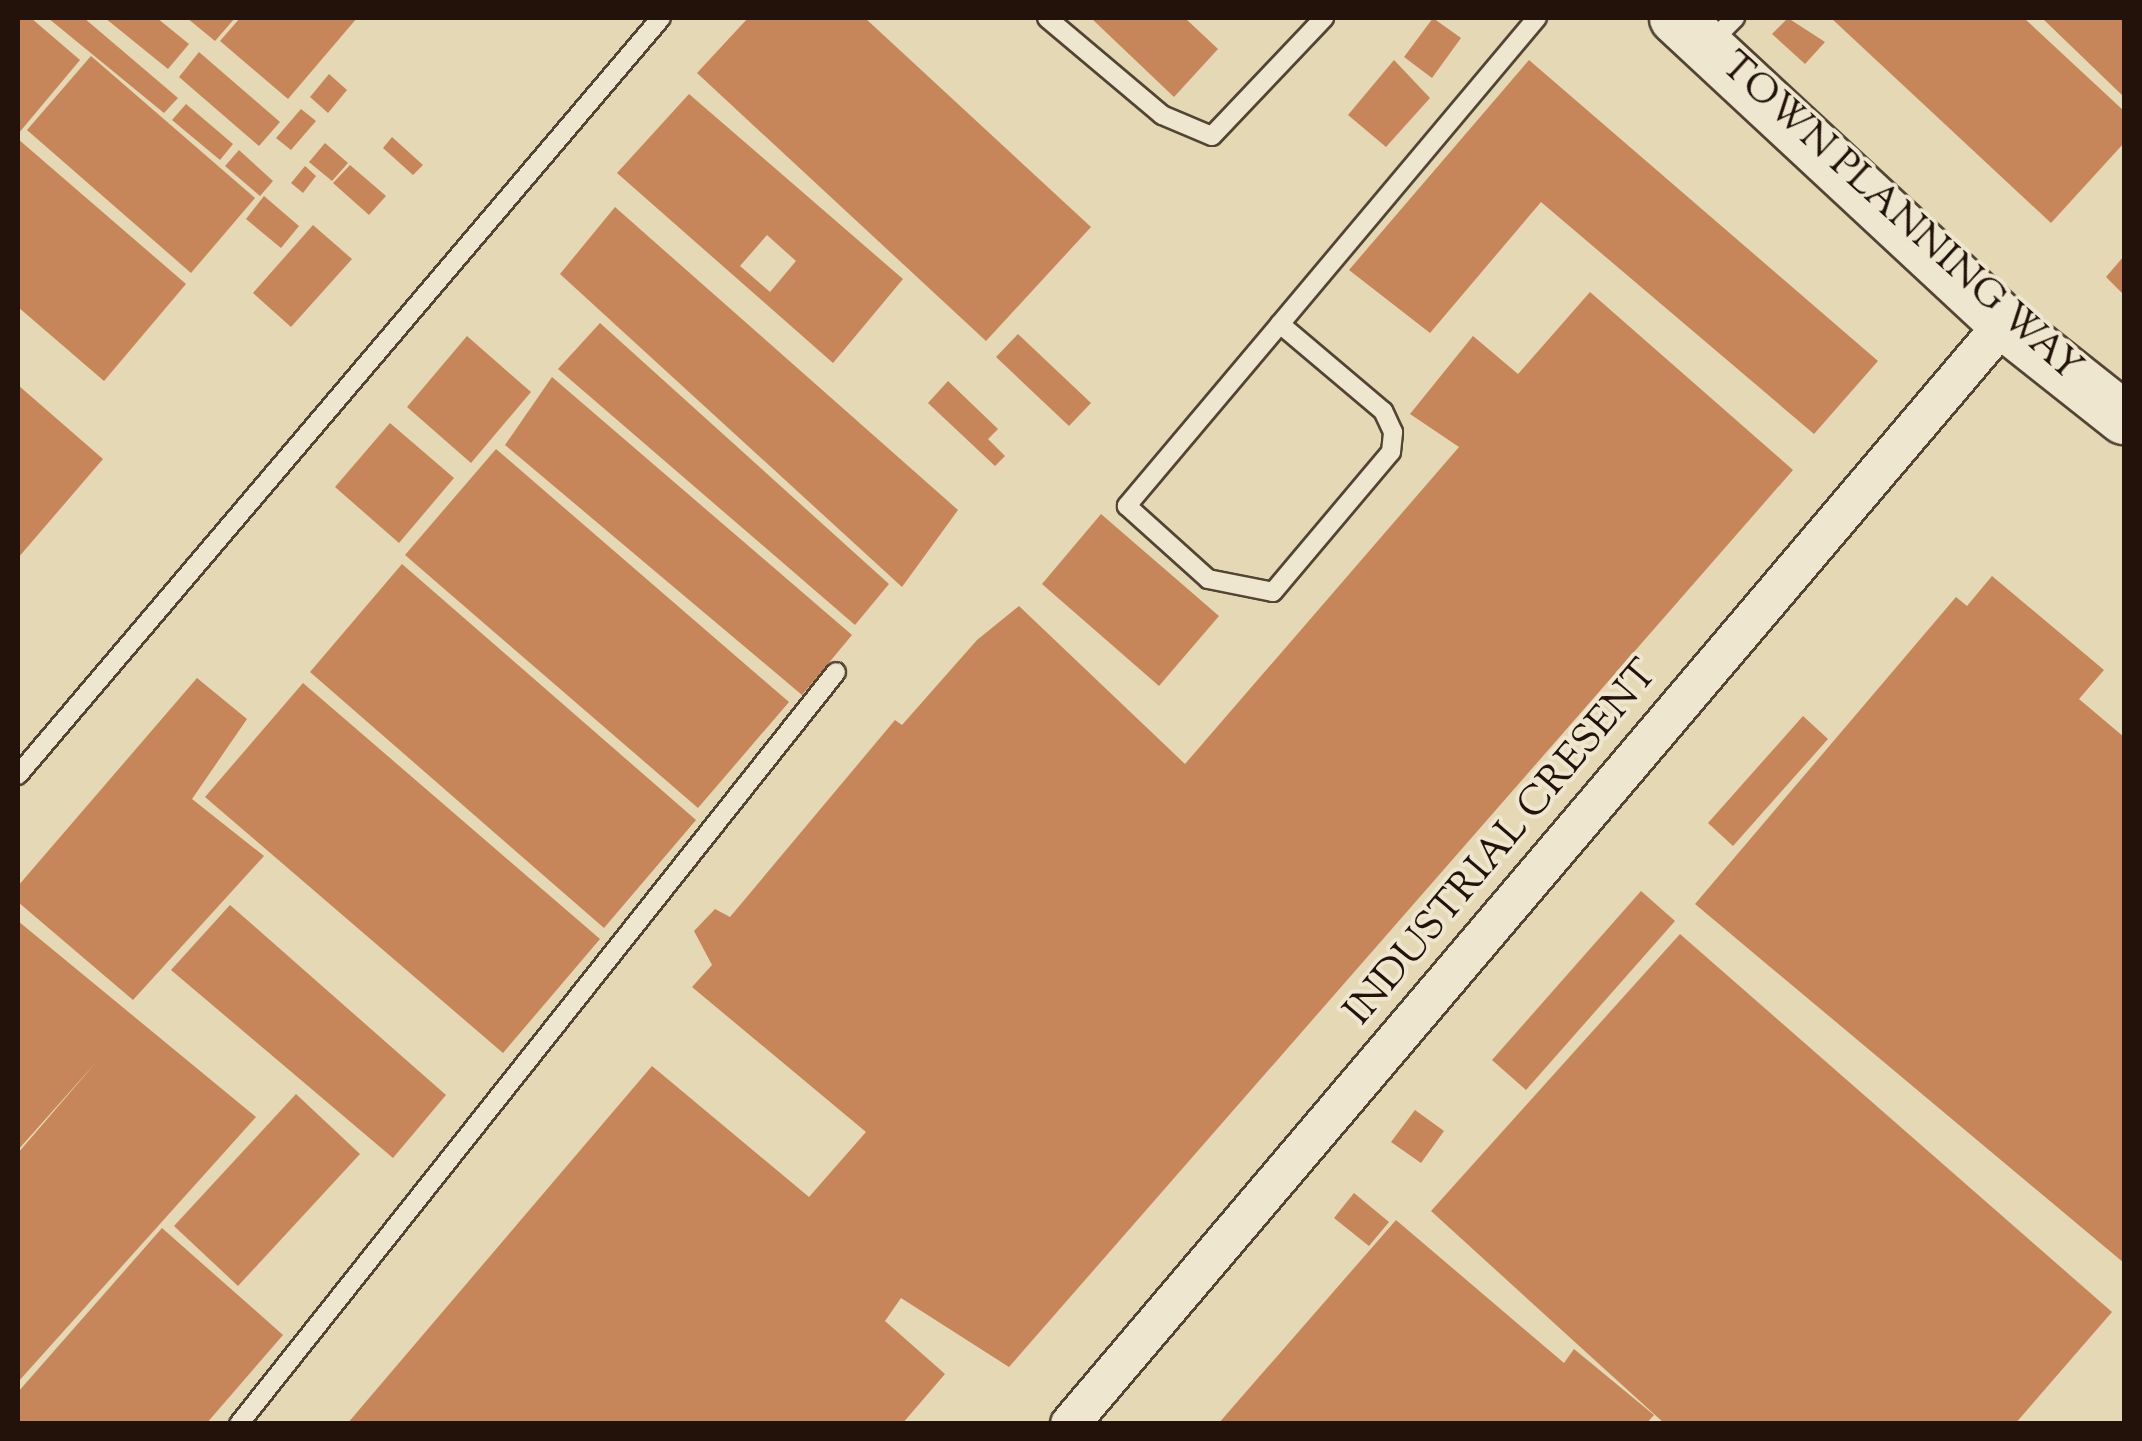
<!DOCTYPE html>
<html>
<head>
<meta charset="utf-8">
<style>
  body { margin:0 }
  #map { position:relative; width:2142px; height:1441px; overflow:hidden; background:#e5d8b4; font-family:"Sorts Mill Goudy",serif }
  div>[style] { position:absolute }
  .building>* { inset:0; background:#c7865a }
  .roads { filter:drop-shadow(2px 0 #534434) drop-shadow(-2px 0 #534434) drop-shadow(0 2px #534434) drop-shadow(0 -2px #534434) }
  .lane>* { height:18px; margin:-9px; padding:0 9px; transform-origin:9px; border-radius:9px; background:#eee6ce }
  .street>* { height:38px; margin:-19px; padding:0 19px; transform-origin:19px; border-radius:19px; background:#eee6ce }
  .secondary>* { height:52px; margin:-26px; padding:0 26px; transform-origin:26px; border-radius:26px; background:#eee6ce }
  span { translate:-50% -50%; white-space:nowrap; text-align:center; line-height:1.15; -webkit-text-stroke:8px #eee6ce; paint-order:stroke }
  .street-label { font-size:40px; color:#221209 }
  .frame { position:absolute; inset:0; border:20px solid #221209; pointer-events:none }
</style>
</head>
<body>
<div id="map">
  <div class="building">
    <div style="clip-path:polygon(18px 18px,31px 18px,80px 60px,18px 134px)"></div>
    <div style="clip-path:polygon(48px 18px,84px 18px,178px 98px,164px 113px)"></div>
    <div style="clip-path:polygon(105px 18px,157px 18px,189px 44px,168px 69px)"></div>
    <div style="clip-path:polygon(187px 18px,235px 18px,215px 41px)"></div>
    <div style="clip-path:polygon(240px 18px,357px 18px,288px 99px,220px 41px)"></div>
    <div style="clip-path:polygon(748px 18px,865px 18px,1091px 227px,986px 341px,697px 73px)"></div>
    <div style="clip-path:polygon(1091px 18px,1185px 18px,1218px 49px,1174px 97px)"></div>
    <div style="clip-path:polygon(1433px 18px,1461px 38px,1432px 78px,1404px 57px)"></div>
    <div style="clip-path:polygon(1788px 18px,1825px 42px,1805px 64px,1772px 34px)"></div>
    <div style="clip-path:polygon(1831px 18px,2024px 18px,2124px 111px,2124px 143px,2051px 223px)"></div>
    <div style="clip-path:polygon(2042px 18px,2124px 18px,2124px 97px)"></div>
    <div style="clip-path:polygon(199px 52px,280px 122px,259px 146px,179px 77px)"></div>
    <div style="clip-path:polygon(91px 56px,255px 198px,191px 273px,27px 130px)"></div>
    <div style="clip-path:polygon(1394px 60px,1430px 98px,1386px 147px,1348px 115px)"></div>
    <div style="clip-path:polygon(1529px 60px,1878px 361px,1814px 434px,1541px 202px,1430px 333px,1349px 270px)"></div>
    <div style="clip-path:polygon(329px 74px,347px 90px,328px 113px,310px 97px)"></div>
    <div style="clip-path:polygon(evenodd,689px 94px,903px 279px,833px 363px,617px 173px,689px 94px,767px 235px,796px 261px,770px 292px,740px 266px,767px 235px)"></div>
    <div style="clip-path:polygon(186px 104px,233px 144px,220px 160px,172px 120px)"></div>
    <div style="clip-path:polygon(301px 109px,316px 121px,291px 150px,276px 138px)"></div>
    <div style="clip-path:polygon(392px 137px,423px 165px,413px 175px,383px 148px)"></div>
    <div style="clip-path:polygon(18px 139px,186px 284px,104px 381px,18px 307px)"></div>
    <div style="clip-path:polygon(325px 143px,348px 163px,332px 181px,309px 162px)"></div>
    <div style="clip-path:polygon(239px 150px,273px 181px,260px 196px,225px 166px)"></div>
    <div style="clip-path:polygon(350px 165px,386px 196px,369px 215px,333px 183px)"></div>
    <div style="clip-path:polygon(305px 166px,316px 176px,303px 193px,291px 183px)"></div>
    <div style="clip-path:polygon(264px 196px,299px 226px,281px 248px,246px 219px)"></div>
    <div style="clip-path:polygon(615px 207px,958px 510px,902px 587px,560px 274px)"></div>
    <div style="clip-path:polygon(313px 225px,352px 259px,291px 327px,253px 293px)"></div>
    <div style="clip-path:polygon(2124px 256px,2124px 295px,2106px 277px)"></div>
    <div style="clip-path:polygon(1590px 292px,1793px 470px,1009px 1367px,901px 1298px,885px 1321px,945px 1374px,902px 1424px,347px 1424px,652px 1066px,809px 1197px,866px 1132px,692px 987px,712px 965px,694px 931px,715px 909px,730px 917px,895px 720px,902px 725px,977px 640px,1019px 606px,1185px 764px,1459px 447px,1410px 414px,1473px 336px,1518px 374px)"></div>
    <div style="clip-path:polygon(600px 323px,889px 584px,855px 625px,558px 369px)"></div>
    <div style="clip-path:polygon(1018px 334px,1091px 403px,1069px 426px,996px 357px)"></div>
    <div style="clip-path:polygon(467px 336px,531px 392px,471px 463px,407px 407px)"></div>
    <div style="clip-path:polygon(552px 377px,852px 635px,802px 695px,505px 445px)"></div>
    <div style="clip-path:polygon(948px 381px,998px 429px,988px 439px,1005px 456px,995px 466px,928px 403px)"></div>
    <div style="clip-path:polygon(18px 385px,103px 459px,18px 558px)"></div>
    <div style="clip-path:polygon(390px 423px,454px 478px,399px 543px,335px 487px)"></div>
    <div style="clip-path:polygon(496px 449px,789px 702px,698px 808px,405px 555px)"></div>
    <div style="clip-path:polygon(1101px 514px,1219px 616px,1159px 686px,1042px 584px)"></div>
    <div style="clip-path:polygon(402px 564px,696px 820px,604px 928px,310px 672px)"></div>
    <div style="clip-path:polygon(1992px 576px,2104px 670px,2079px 699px,2124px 737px,2124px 1263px,1695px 904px,1956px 597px,1967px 606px)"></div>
    <div style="clip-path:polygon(197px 678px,247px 719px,192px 799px,264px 856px,133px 1000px,18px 902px,18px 886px)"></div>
    <div style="clip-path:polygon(303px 683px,600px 939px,503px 1053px,205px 797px)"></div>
    <div style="clip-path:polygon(1803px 716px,1828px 739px,1733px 846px,1708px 823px)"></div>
    <div style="clip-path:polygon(1641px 891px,1675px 921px,1526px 1090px,1492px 1060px)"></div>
    <div style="clip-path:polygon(230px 905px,446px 1095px,393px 1158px,171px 970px)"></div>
    <div style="clip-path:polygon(18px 921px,256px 1117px,18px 1382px,18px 1153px,98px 1060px,18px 1150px)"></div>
    <div style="clip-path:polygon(1680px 934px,2112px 1312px,2015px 1424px,1665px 1424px,1431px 1211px)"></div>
    <div style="clip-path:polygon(296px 1094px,360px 1154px,238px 1286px,174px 1226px)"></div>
    <div style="clip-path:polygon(1415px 1110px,1444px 1131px,1421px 1163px,1391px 1142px)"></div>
    <div style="clip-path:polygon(1354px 1193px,1389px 1222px,1369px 1246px,1334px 1218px)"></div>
    <div style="clip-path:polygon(1396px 1220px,1564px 1363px,1574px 1349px,1654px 1415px,1646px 1424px,1218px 1424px)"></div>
    <div style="clip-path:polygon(162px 1228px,283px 1335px,206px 1424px,18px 1424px,18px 1392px)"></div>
  </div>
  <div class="roads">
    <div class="lane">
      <div style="left:1047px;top:18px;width:150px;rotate:40.1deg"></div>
      <div style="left:1162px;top:115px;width:54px;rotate:22.8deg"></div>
      <div style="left:1212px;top:136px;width:163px;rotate:-46.5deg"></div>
      <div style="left:1709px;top:44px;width:37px;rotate:-45deg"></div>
      <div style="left:1280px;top:324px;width:238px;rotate:130.1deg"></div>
      <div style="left:1127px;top:506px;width:109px;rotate:42deg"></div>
      <div style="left:1208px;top:579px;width:66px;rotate:11.3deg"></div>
      <div style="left:1273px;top:592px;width:183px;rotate:-49.9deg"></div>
      <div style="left:1391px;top:452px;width:20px;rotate:-84deg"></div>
      <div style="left:1393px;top:432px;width:23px;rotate:-115deg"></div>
      <div style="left:1383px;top:411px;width:135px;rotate:-139.8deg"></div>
      <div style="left:1280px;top:324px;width:400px;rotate:-50deg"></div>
      <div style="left:18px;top:775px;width:993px;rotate:-49.66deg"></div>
      <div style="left:239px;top:1424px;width:960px;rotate:-51.55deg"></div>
    </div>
    <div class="street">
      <div style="left:1070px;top:1424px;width:1444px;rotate:-49.69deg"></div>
    </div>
    <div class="secondary">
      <div style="left:1676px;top:18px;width:448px;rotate:42.9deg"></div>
      <div style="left:2004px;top:323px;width:153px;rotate:38.4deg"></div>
    </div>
  </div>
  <div class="street-label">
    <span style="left:1900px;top:218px;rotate:42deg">TOWN PLANNING WAY</span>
    <span style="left:1503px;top:844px;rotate:-50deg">INDUSTRIAL CRESENT</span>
  </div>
  <div class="frame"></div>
</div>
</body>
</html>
